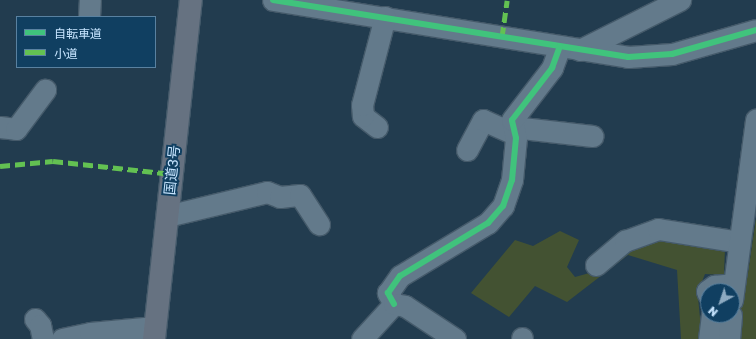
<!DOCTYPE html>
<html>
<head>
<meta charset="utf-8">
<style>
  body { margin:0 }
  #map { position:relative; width:756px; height:339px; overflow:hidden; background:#223c4f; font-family:"Golos Text","Noto Sans JP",sans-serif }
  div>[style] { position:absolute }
  .green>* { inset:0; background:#435232 }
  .roads { filter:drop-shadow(1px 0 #455a6a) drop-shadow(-1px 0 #455a6a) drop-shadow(0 1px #455a6a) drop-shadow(0 -1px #455a6a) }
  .minor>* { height:21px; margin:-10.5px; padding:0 10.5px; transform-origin:10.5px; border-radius:10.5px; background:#637a8b }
  .highway>* { height:22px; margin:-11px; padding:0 11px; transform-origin:11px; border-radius:11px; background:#667281 }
  .quiet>* { height:5px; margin-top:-2.5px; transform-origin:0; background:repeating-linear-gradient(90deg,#63c152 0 10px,transparent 0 15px) }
  .cycleway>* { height:6px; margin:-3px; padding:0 3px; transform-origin:3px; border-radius:3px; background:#40c37c }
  span { translate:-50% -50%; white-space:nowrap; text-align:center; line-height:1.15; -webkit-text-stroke:4px #103f61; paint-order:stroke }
  .street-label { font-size:14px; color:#c7e5ff }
  .legend { position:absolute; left:16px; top:16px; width:140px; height:52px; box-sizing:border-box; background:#103f61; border:1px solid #5981a0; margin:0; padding:5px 7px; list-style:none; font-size:12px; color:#c7e5ff }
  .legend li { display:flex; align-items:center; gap:8px; height:20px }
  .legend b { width:20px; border:1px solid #5981a0 }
  .north { position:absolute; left:700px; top:283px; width:40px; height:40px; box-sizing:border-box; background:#103f61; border:1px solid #5981a0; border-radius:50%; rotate:220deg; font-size:11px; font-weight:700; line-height:16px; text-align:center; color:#c7e5ff }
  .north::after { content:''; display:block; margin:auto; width:14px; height:18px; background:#8daac1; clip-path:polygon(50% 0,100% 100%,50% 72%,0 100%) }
</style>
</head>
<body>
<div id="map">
  <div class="green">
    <div style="clip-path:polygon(756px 218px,756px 339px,733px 339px,748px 273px)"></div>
    <div style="clip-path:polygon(560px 231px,579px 240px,567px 267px,575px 277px,593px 272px,625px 248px,658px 235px,725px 248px,724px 275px,705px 274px,701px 284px,698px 297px,702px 339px,681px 339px,677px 270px,628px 255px,567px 302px,535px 286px,509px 317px,471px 293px,515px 240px,533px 246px)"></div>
  </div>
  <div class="roads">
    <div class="minor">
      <div style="left:273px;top:0;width:360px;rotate:9.1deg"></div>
      <div style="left:628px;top:57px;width:44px;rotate:-3.9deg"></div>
      <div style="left:672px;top:54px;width:87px;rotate:-15.9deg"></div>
      <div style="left:89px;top:17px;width:17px;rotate:-87deg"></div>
      <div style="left:580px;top:50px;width:112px;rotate:-26.6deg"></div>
      <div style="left:0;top:127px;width:16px;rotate:7deg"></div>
      <div style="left:16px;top:129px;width:49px;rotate:-53.4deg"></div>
      <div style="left:377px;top:127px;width:18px;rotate:-142deg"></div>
      <div style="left:363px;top:116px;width:11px;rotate:-95deg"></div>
      <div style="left:362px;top:105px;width:91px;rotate:-75.4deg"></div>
      <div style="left:513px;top:127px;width:80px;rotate:6.5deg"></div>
      <div style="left:467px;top:150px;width:34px;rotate:-62deg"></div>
      <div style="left:483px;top:120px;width:35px;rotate:24deg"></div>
      <div style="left:167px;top:216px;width:103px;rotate:-13.5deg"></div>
      <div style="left:267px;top:192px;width:14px;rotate:21deg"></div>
      <div style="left:280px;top:197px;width:20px;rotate:-6deg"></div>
      <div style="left:300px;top:195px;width:35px;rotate:57deg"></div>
      <div style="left:596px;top:265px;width:38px;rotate:-40deg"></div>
      <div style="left:625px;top:241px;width:35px;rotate:-20deg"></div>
      <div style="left:658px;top:229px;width:82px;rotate:9.1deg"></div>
      <div style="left:708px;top:294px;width:3px;rotate:-108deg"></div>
      <div style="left:707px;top:291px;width:9px;rotate:-36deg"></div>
      <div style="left:714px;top:286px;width:20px;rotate:-6deg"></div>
      <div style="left:732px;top:300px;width:182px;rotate:-82.4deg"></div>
      <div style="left:394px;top:304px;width:13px;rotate:-119deg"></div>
      <div style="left:388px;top:293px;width:21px;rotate:-55deg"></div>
      <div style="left:400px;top:276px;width:103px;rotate:-31.1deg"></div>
      <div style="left:488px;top:223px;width:23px;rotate:-49deg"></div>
      <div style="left:503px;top:206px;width:28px;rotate:-71deg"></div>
      <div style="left:512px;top:180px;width:42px;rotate:-84.6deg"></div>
      <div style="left:516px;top:138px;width:18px;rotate:-103deg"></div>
      <div style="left:512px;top:120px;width:66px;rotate:-52.4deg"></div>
      <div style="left:552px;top:68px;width:23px;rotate:-70deg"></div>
      <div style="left:35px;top:319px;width:8px;rotate:50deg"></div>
      <div style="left:40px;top:325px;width:14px;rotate:78deg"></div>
      <div style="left:62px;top:339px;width:29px;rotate:-12deg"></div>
      <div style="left:90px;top:333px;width:65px;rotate:-5.3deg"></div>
      <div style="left:362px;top:339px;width:47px;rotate:-47.6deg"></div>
      <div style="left:394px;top:304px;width:11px;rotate:10deg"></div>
      <div style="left:405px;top:306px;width:60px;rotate:33.4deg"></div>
      <div style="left:522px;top:339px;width:1px;rotate:-90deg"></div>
      <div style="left:709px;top:339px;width:24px;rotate:-83deg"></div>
      <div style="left:729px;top:339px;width:24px;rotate:-85deg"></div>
    </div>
    <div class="highway">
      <div style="left:154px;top:339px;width:341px;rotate:-83.8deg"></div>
    </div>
  </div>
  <div class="quiet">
    <div style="left:502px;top:37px;width:37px;rotate:-82deg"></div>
    <div style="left:0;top:166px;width:53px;rotate:-5.4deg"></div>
    <div style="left:53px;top:161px;width:120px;rotate:6.2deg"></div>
  </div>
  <div class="cycleway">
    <div style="left:273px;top:0;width:360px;rotate:9.1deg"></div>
    <div style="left:628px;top:57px;width:44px;rotate:-3.9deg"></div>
    <div style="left:672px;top:54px;width:87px;rotate:-15.9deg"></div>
    <div style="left:394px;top:304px;width:13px;rotate:-119deg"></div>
    <div style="left:388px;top:293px;width:21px;rotate:-55deg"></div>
    <div style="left:400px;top:276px;width:103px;rotate:-31.1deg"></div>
    <div style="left:488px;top:223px;width:23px;rotate:-49deg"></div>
    <div style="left:503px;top:206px;width:28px;rotate:-71deg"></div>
    <div style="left:512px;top:180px;width:42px;rotate:-84.6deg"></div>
    <div style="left:516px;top:138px;width:18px;rotate:-103deg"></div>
    <div style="left:512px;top:120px;width:66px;rotate:-52.4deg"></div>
    <div style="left:552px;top:68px;width:23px;rotate:-70deg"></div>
  </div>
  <div class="street-label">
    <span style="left:172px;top:170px;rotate:-84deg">国道3号</span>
  </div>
  <ul class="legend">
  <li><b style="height:5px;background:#40c37c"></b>自転車道</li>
  <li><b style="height:5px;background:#63c152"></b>小道</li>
  </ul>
  <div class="north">N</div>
</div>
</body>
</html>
